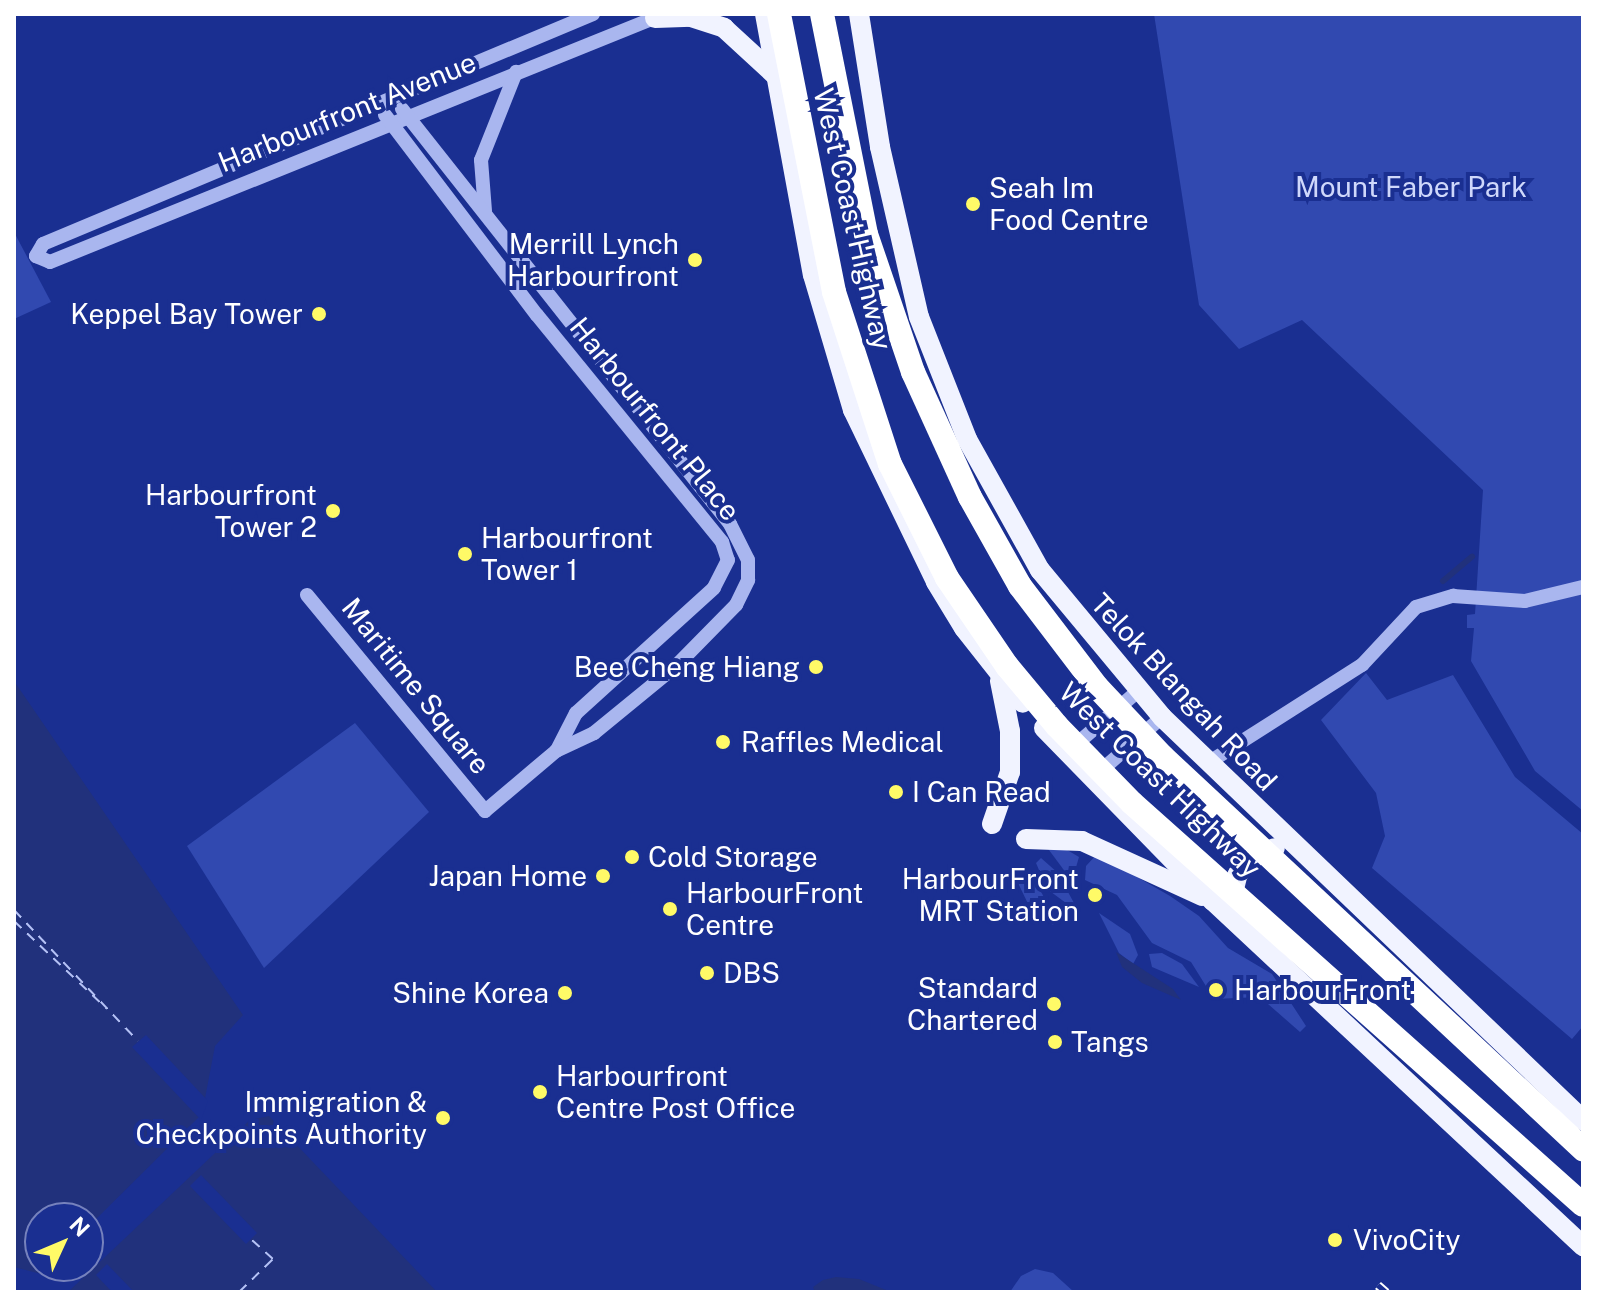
<!DOCTYPE html>
<html>
<head>
<meta charset="utf-8">
<style>
  body { margin:0 }
  #map { position:relative; width:1597px; height:1306px; overflow:hidden; background:#1a2f91; font-family:"Public Sans",sans-serif }
  div>[style] { position:absolute }
  .green>* { inset:0; background:#3149b0 }
  .water>* { inset:0; background:#21317c }
  .pier>* { inset:0; background:#1a2f91 }
  .stream>* { height:6px; margin:-3px; padding:0 3px; transform-origin:3px; border-radius:3px; background:#21317c }
  .ferry>* { height:2px; margin-top:-1px; transform-origin:0; background:repeating-linear-gradient(90deg,#b5c2f6 0 10px,transparent 0 18px) }
  .minor>* { height:14px; margin:-7px; padding:0 7px; transform-origin:7px; border-radius:7px; background:#a9b6ef }
  .major>* { height:20px; margin:-10px; padding:0 10px; transform-origin:10px; border-radius:10px; background:#f1f3ff }
  .highway>* { height:24px; margin:-12px; padding:0 12px; transform-origin:12px; border-radius:12px; background:#fff }
  .rail>* { height:9px; margin-top:-4.5px; transform-origin:0; background:repeating-linear-gradient(90deg,#1a2f91 0 18px,#fff 0 36px); box-sizing:border-box; border-block:2px solid #fff }
  .highway-bridge>* { height:24px; margin:-12px; padding:0 12px; transform-origin:12px; border-radius:12px; background:#fff }
  .dots>* { width:22px; height:22px; translate:-50% -50%; box-sizing:border-box; border:4px solid #1a2f91; border-radius:50% }
  span { translate:-50% -50%; white-space:nowrap; text-align:center; line-height:1.15; -webkit-text-stroke:8px #1a2f91; paint-order:stroke }
  .street-label { font-size:28px; color:#fff }
  .park-label { font-size:28px; color:#cfd8fb }
  .poi-label { font-size:28px; color:#fff }
  .left { translate:0 -50%; text-align:left }
  .right { translate:-100% -50%; text-align:right }
  .frame { position:absolute; inset:0; border:16px solid #fff; pointer-events:none }
  .north { position:absolute; left:24px; top:1202px; width:80px; height:80px; box-sizing:border-box; background:#1a2f91; border:2px solid #7682bd; border-radius:50%; rotate:46deg; font-size:22px; font-weight:700; line-height:32px; text-align:center; color:#fff }
  .north::after { content:''; display:block; margin:auto; width:28px; height:36px; background:#fffa67; clip-path:polygon(50% 0,100% 100%,50% 72%,0 100%) }
</style>
</head>
<body>
<div id="map">
  <div class="green">
    <div style="clip-path:polygon(1154px 14px,1583px 14px,1583px 811px,1535px 771px,1471px 661px,1474px 628px,1467px 628px,1467px 615px,1475px 614px,1483px 490px,1302px 320px,1239px 349px,1199px 305px)"></div>
    <div style="clip-path:polygon(14px 232px,51px 302px,14px 319px)"></div>
    <div style="clip-path:polygon(1366px 673px,1387px 700px,1453px 675px,1515px 777px,1583px 834px,1583px 1026px,1572px 1039px,1372px 868px,1385px 836px,1376px 793px,1321px 720px)"></div>
    <div style="clip-path:polygon(355px 723px,429px 812px,264px 968px,187px 846px)"></div>
    <div style="clip-path:polygon(1052px 841px,1079px 857px,1072px 881px,1046px 846px)"></div>
    <div style="clip-path:polygon(1097px 854px,1170px 896px,1199px 916px,1228px 948px,1272px 974px,1306px 1026px,1300px 1032px,1260px 997px,1214px 999px,1191px 962px,1152px 943px,1117px 895px,1085px 880px,1086px 866px)"></div>
    <div style="clip-path:polygon(1041px 858px,1058px 873px,1054px 875px,1062px 881px,1074px 903px,1070px 906px,1047px 889px,1036px 863px)"></div>
    <div style="clip-path:polygon(1022px 877px,1038px 886px,1057px 922px,1053px 925px,1032px 912px,1018px 883px)"></div>
    <div style="clip-path:polygon(1099px 913px,1130px 934px,1138px 955px,1133px 964px,1119px 953px)"></div>
    <div style="clip-path:polygon(1162px 953px,1182px 964px,1199px 987px,1152px 967px,1149px 954px)"></div>
    <div style="clip-path:polygon(1035px 1269px,1053px 1273px,1074px 1292px,1010px 1292px,1021px 1276px)"></div>
  </div>
  <div class="water">
    <div style="clip-path:polygon(14px 681px,243px 1015px,215px 1046px,202px 1114px,88px 1227px,88px 1218px,40px 1218px,40px 1266px,48px 1266px,41px 1274px,14px 1267px)"></div>
    <div style="clip-path:polygon(1116px 952px,1173px 989px,1181px 1000px,1142px 983px,1122px 967px)"></div>
    <div style="clip-path:polygon(269px 1116px,437px 1292px,68px 1292px,250px 1120px)"></div>
    <div style="clip-path:polygon(836px 1277px,859px 1279px,891px 1292px,815px 1292px,813px 1287px,823px 1280px)"></div>
  </div>
  <div class="pier">
    <div style="clip-path:polygon(146px 1035px,208px 1101px,201px 1120px,132px 1047px)"></div>
    <div style="clip-path:polygon(201px 1175px,257px 1233px,246px 1244px,190px 1186px)"></div>
    <div style="clip-path:polygon(107px 1264px,134px 1292px,112px 1292px,96px 1275px)"></div>
  </div>
  <div class="stream">
    <div style="left:1443px;top:581px;width:38px;rotate:-40deg"></div>
  </div>
  <div class="ferry">
    <div style="left:14px;top:910px;width:180px;rotate:46.6deg"></div>
    <div style="left:14px;top:921px;width:127px;rotate:43.4deg"></div>
    <div style="left:239px;top:1292px;width:47px;rotate:-44.1deg"></div>
    <div style="left:273px;top:1259px;width:30px;rotate:-138deg"></div>
  </div>
  <div class="minor">
    <div style="left:593px;top:14px;width:596px;rotate:157.31deg"></div>
    <div style="left:43px;top:244px;width:14px;rotate:120deg"></div>
    <div style="left:36px;top:256px;width:15px;rotate:23deg"></div>
    <div style="left:50px;top:262px;width:662px;rotate:-21.99deg"></div>
    <div style="left:385px;top:115px;width:251px;rotate:52.8deg"></div>
    <div style="left:537px;top:315px;width:293px;rotate:50.8deg"></div>
    <div style="left:722px;top:542px;width:19px;rotate:72deg"></div>
    <div style="left:728px;top:560px;width:31px;rotate:117deg"></div>
    <div style="left:714px;top:588px;width:186px;rotate:137.8deg"></div>
    <div style="left:576px;top:713px;width:42px;rotate:117.2deg"></div>
    <div style="left:485px;top:211px;width:51px;rotate:-94.5deg"></div>
    <div style="left:481px;top:160px;width:95px;rotate:-68.3deg"></div>
    <div style="left:307px;top:595px;width:280px;rotate:50.5deg"></div>
    <div style="left:485px;top:811px;width:93px;rotate:-40.2deg"></div>
    <div style="left:556px;top:751px;width:42px;rotate:-25.3deg"></div>
    <div style="left:594px;top:733px;width:106px;rotate:-39.3deg"></div>
    <div style="left:676px;top:666px;width:86px;rotate:-45.5deg"></div>
    <div style="left:736px;top:605px;width:28px;rotate:-64deg"></div>
    <div style="left:748px;top:580px;width:20px;rotate:-90deg"></div>
    <div style="left:748px;top:560px;width:40px;rotate:-116.6deg"></div>
    <div style="left:730px;top:524px;width:529px;rotate:-128.32deg"></div>
    <div style="left:1073px;top:747px;width:86px;rotate:-40.7deg"></div>
    <div style="left:1208px;top:763px;width:183px;rotate:-32.5deg"></div>
    <div style="left:1362px;top:665px;width:79px;rotate:-47deg"></div>
    <div style="left:1416px;top:607px;width:39px;rotate:-17deg"></div>
    <div style="left:1453px;top:596px;width:72px;rotate:4deg"></div>
    <div style="left:1525px;top:601px;width:60px;rotate:-13.6deg"></div>
    <div style="left:1096px;top:775px;width:88px;rotate:-41.3deg"></div>
  </div>
  <div class="major">
    <div style="left:765px;top:14px;width:265px;rotate:79.6deg"></div>
    <div style="left:813px;top:275px;width:141px;rotate:73.5deg"></div>
    <div style="left:853px;top:410px;width:191px;rotate:64.2deg"></div>
    <div style="left:936px;top:582px;width:54px;rotate:58.7deg"></div>
    <div style="left:964px;top:628px;width:95px;rotate:51.8deg"></div>
    <div style="left:859px;top:14px;width:135px;rotate:81deg"></div>
    <div style="left:880px;top:147px;width:174px;rotate:77.1deg"></div>
    <div style="left:919px;top:317px;width:131px;rotate:68.5deg"></div>
    <div style="left:967px;top:439px;width:150px;rotate:60.9deg"></div>
    <div style="left:1040px;top:570px;width:191px;rotate:50.3deg"></div>
    <div style="left:1162px;top:717px;width:583px;rotate:43.75deg"></div>
    <div style="left:655px;top:18px;width:36px;rotate:-2deg"></div>
    <div style="left:691px;top:17px;width:35px;rotate:18deg"></div>
    <div style="left:724px;top:28px;width:68px;rotate:42.6deg"></div>
    <div style="left:1044px;top:728px;width:242px;rotate:45.7deg"></div>
    <div style="left:1213px;top:901px;width:506px;rotate:43deg"></div>
    <div style="left:992px;top:824px;width:55px;rotate:-70.9deg"></div>
    <div style="left:1010px;top:772px;width:41px;rotate:-90deg"></div>
    <div style="left:1010px;top:731px;width:51px;rotate:-101.3deg"></div>
    <div style="left:1026px;top:839px;width:56px;rotate:2deg"></div>
    <div style="left:1082px;top:841px;width:132px;rotate:24.6deg"></div>
    <div style="left:1230px;top:905px;width:32px;rotate:-76deg"></div>
    <div style="left:1238px;top:874px;width:27px;rotate:-45deg"></div>
    <div style="left:1257px;top:855px;width:19px;rotate:-21deg"></div>
  </div>
  <div class="highway">
    <div style="left:779px;top:14px;width:283px;rotate:78.8deg"></div>
    <div style="left:834px;top:292px;width:181px;rotate:72deg"></div>
    <div style="left:822px;top:14px;width:224px;rotate:78.7deg"></div>
    <div style="left:866px;top:234px;width:146px;rotate:71.2deg"></div>
  </div>
  <div class="rail">
    <div style="left:1378px;top:1285px;width:11px;rotate:41deg"></div>
  </div>
  <div class="highway-bridge">
    <div style="left:913px;top:372px;width:137px;rotate:65.5deg"></div>
    <div style="left:970px;top:497px;width:102px;rotate:60.7deg"></div>
    <div style="left:1020px;top:586px;width:127px;rotate:52.7deg"></div>
    <div style="left:1097px;top:687px;width:96px;rotate:46.7deg"></div>
    <div style="left:1163px;top:757px;width:575px;rotate:43.03deg"></div>
    <div style="left:890px;top:464px;width:127px;rotate:63.4deg"></div>
    <div style="left:947px;top:578px;width:107px;rotate:55.7deg"></div>
    <div style="left:1007px;top:666px;width:78px;rotate:50.2deg"></div>
    <div style="left:1057px;top:726px;width:107px;rotate:45.8deg"></div>
    <div style="left:1132px;top:803px;width:604px;rotate:41.71deg"></div>
  </div>
  <div class="dots">
    <div style="left:973px;top:204px;background:#fffa67"></div>
    <div style="left:695px;top:260px;background:#fffa67"></div>
    <div style="left:319px;top:314px;background:#fffa67"></div>
    <div style="left:333px;top:511px;background:#fffa67"></div>
    <div style="left:465px;top:554px;background:#fffa67"></div>
    <div style="left:816px;top:667px;background:#fffa67"></div>
    <div style="left:723px;top:742px;background:#fffa67"></div>
    <div style="left:896px;top:792px;background:#fffa67"></div>
    <div style="left:632px;top:857px;background:#fffa67"></div>
    <div style="left:603px;top:876px;background:#fffa67"></div>
    <div style="left:1095px;top:895px;background:#fffa67"></div>
    <div style="left:670px;top:909px;background:#fffa67"></div>
    <div style="left:707px;top:973px;background:#fffa67"></div>
    <div style="left:1216px;top:990px;background:#fffa67"></div>
    <div style="left:565px;top:993px;background:#fffa67"></div>
    <div style="left:1054px;top:1004px;background:#fffa67"></div>
    <div style="left:1055px;top:1042px;background:#fffa67"></div>
    <div style="left:540px;top:1092px;background:#fffa67"></div>
    <div style="left:443px;top:1118px;background:#fffa67"></div>
    <div style="left:1335px;top:1240px;background:#fffa67"></div>
  </div>
  <div class="street-label">
    <span style="left:347px;top:112px;rotate:-22deg">Harbourfront Avenue</span>
    <span style="left:853px;top:219px;rotate:77deg">West Coast Highway</span>
    <span style="left:655px;top:419px;rotate:51deg">Harbourfront Place</span>
    <span style="left:416px;top:686px;rotate:51deg">Maritime Square</span>
    <span style="left:1184px;top:692px;rotate:47deg">Telok Blangah Road</span>
    <span style="left:1160px;top:780px;rotate:44deg">West Coast Highway</span>
  </div>
  <div class="park-label">
    <span style="left:1411px;top:187px">Mount Faber Park</span>
  </div>
  <div class="poi-label">
    <span class="left" style="left:989px;top:204px">Seah Im<br>Food Centre</span>
    <span class="right" style="left:679px;top:260px">Merrill Lynch<br>Harbourfront</span>
    <span class="right" style="left:303px;top:314px">Keppel Bay Tower</span>
    <span class="right" style="left:317px;top:511px">Harbourfront<br>Tower 2</span>
    <span class="left" style="left:481px;top:554px">Harbourfront<br>Tower 1</span>
    <span class="right" style="left:800px;top:667px">Bee Cheng Hiang</span>
    <span class="left" style="left:741px;top:742px">Raffles Medical</span>
    <span class="left" style="left:912px;top:792px">I Can Read</span>
    <span class="left" style="left:648px;top:857px">Cold Storage</span>
    <span class="right" style="left:587px;top:876px">Japan Home</span>
    <span class="right" style="left:1079px;top:895px">HarbourFront<br>MRT Station</span>
    <span class="left" style="left:686px;top:909px">HarbourFront<br>Centre</span>
    <span class="left" style="left:723px;top:973px">DBS</span>
    <span class="right" style="left:1038px;top:1004px">Standard<br>Chartered</span>
    <span class="left" style="left:1234px;top:990px">HarbourFront</span>
    <span class="right" style="left:549px;top:993px">Shine Korea</span>
    <span class="left" style="left:1071px;top:1042px">Tangs</span>
    <span class="left" style="left:556px;top:1092px">Harbourfront<br>Centre Post Office</span>
    <span class="right" style="left:427px;top:1118px">Immigration &amp;<br>Checkpoints Authority</span>
    <span class="left" style="left:1353px;top:1240px">VivoCity</span>
  </div>
  <div class="frame"></div>
  <div class="north">N</div>
</div>
</body>
</html>
